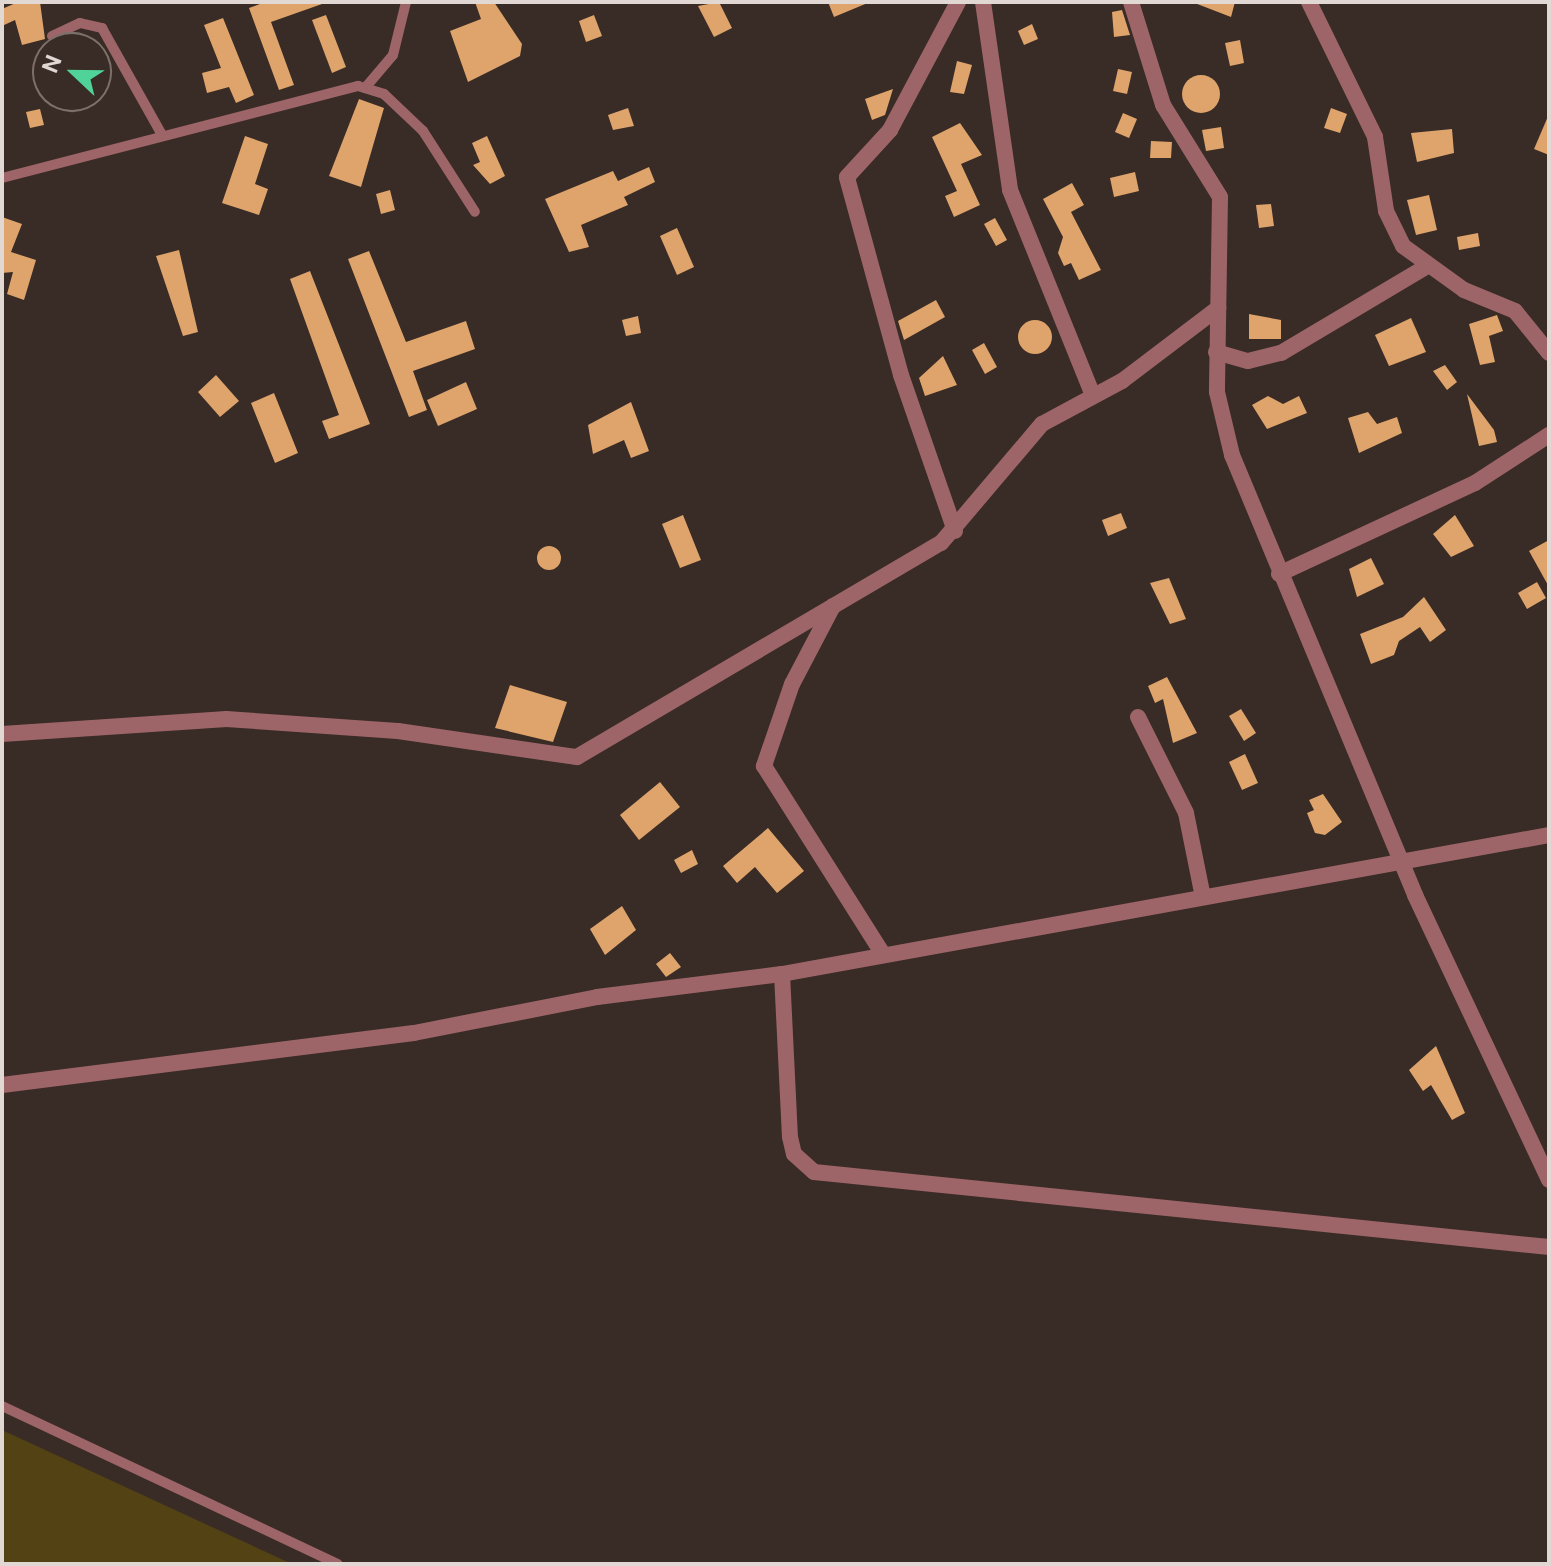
<!DOCTYPE html>
<html>
<head>
<meta charset="utf-8">
<style>
  body { margin:0 }
  #map { position:relative; width:1551px; height:1566px; overflow:hidden; background:#392b26; font-family:"Public Sans",sans-serif }
  div>[style] { position:absolute }
  .green>* { inset:0; background:#534213 }
  .building>* { inset:0; background:#dea46b }
  .round { border-radius:50% }
  .service>* { height:10px; margin:-5px; padding:0 5px; transform-origin:5px; border-radius:5px; background:#9d6568 }
  .minor>* { height:16px; margin:-8px; padding:0 8px; transform-origin:8px; border-radius:8px; background:#9d6568 }
  span { translate:-50% -50%; white-space:nowrap; text-align:center; line-height:1.15; -webkit-text-stroke:8px #392b26; paint-order:stroke }
  .frame { position:absolute; inset:0; border:4px solid #e1d7d3; pointer-events:none }
  .north { position:absolute; left:32px; top:32px; width:80px; height:80px; box-sizing:border-box; background:#392b26; border:2px solid #7c706b; border-radius:50%; rotate:292deg; font-size:22px; font-weight:700; line-height:32px; text-align:center; color:#e1d7d3 }
  .north::after { content:''; display:block; margin:auto; width:28px; height:36px; background:#50d398; clip-path:polygon(50% 0,100% 100%,50% 72%,0 100%) }
</style>
</head>
<body>
<div id="map">
  <div class="green">
    <div style="clip-path:polygon(2px 1430px,292px 1564px,2px 1564px)"></div>
  </div>
  <div class="building">
    <div style="clip-path:polygon(18px 2px,40px 2px,45px 39px,22px 45px,15px 20px,2px 26px,2px 9px)"></div>
    <div style="clip-path:polygon(265px 2px,322px 4px,271px 22px,294px 85px,279px 90px,249px 8px)"></div>
    <div style="clip-path:polygon(475px 2px,494px 2px,522px 44px,520px 56px,468px 82px,450px 31px,481px 19px)"></div>
    <div style="clip-path:polygon(719px 2px,732px 28px,714px 37px,698px 6px)"></div>
    <div style="clip-path:polygon(828px 2px,870px 2px,834px 17px)"></div>
    <div style="clip-path:polygon(1192px 2px,1235px 2px,1231px 17px)"></div>
    <div style="clip-path:polygon(1122px 10px,1130px 35px,1114px 37px,1112px 12px)"></div>
    <div style="clip-path:polygon(326px 15px,346px 67px,332px 73px,312px 20px)"></div>
    <div style="clip-path:polygon(594px 15px,602px 36px,586px 42px,579px 21px)"></div>
    <div style="clip-path:polygon(223px 18px,254px 95px,236px 103px,229px 87px,207px 93px,202px 73px,221px 68px,204px 25px)"></div>
    <div style="clip-path:polygon(1032px 24px,1038px 39px,1024px 45px,1018px 31px)"></div>
    <div style="clip-path:polygon(1240px 40px,1244px 63px,1230px 66px,1225px 43px)"></div>
    <div style="clip-path:polygon(957px 61px,972px 65px,964px 94px,950px 92px)"></div>
    <div style="clip-path:polygon(1118px 69px,1132px 72px,1127px 94px,1113px 91px)"></div>
    <div class="round" style="left:1182px;top:75px;width:38px;height:38px"></div>
    <div style="clip-path:polygon(893px 89px,885px 115px,872px 120px,865px 99px)"></div>
    <div style="clip-path:polygon(359px 99px,384px 108px,361px 187px,329px 176px)"></div>
    <div style="clip-path:polygon(628px 108px,634px 126px,613px 130px,608px 115px)"></div>
    <div style="clip-path:polygon(1331px 108px,1347px 114px,1340px 133px,1324px 128px)"></div>
    <div style="clip-path:polygon(40px 109px,44px 125px,30px 128px,26px 112px)"></div>
    <div style="clip-path:polygon(1123px 113px,1137px 119px,1129px 138px,1115px 132px)"></div>
    <div style="clip-path:polygon(1549px 114px,1549px 155px,1534px 149px)"></div>
    <div style="clip-path:polygon(960px 123px,982px 155px,961px 164px,980px 205px,954px 217px,945px 196px,957px 191px,932px 137px)"></div>
    <div style="clip-path:polygon(1221px 127px,1224px 148px,1206px 151px,1202px 130px)"></div>
    <div style="clip-path:polygon(1452px 129px,1454px 153px,1417px 162px,1411px 133px)"></div>
    <div style="clip-path:polygon(245px 136px,268px 144px,255px 184px,268px 189px,259px 215px,222px 203px)"></div>
    <div style="clip-path:polygon(487px 136px,505px 176px,490px 184px,473px 165px,480px 162px,472px 143px)"></div>
    <div style="clip-path:polygon(1151px 141px,1172px 142px,1171px 158px,1150px 158px)"></div>
    <div style="clip-path:polygon(649px 167px,655px 182px,624px 197px,628px 205px,581px 225px,589px 247px,569px 252px,545px 199px,613px 171px,618px 181px)"></div>
    <div style="clip-path:polygon(1135px 172px,1139px 191px,1114px 197px,1110px 178px)"></div>
    <div style="clip-path:polygon(1072px 183px,1084px 205px,1071px 212px,1101px 270px,1079px 280px,1071px 263px,1064px 266px,1058px 253px,1063px 237px,1043px 199px)"></div>
    <div style="clip-path:polygon(390px 190px,395px 210px,381px 214px,376px 194px)"></div>
    <div style="clip-path:polygon(1429px 195px,1437px 230px,1416px 235px,1407px 200px)"></div>
    <div style="clip-path:polygon(1271px 204px,1274px 226px,1259px 228px,1256px 205px)"></div>
    <div style="clip-path:polygon(2px 217px,22px 224px,11px 252px,36px 260px,24px 300px,7px 294px,13px 272px,2px 273px)"></div>
    <div style="clip-path:polygon(995px 218px,1007px 240px,996px 246px,984px 224px)"></div>
    <div style="clip-path:polygon(677px 228px,694px 267px,677px 275px,660px 236px)"></div>
    <div style="clip-path:polygon(1478px 233px,1480px 246px,1459px 250px,1457px 237px)"></div>
    <div style="clip-path:polygon(179px 250px,198px 332px,183px 336px,156px 256px)"></div>
    <div style="clip-path:polygon(369px 251px,406px 342px,466px 321px,475px 349px,413px 371px,427px 410px,409px 417px,348px 259px)"></div>
    <div style="clip-path:polygon(310px 271px,370px 424px,329px 439px,322px 421px,339px 415px,290px 279px)"></div>
    <div style="clip-path:polygon(936px 300px,945px 317px,904px 340px,898px 321px)"></div>
    <div style="clip-path:polygon(1249px 314px,1281px 320px,1281px 339px,1249px 339px)"></div>
    <div style="clip-path:polygon(1497px 315px,1503px 331px,1489px 336px,1495px 362px,1480px 365px,1469px 324px)"></div>
    <div style="clip-path:polygon(638px 316px,641px 333px,626px 336px,622px 320px)"></div>
    <div style="clip-path:polygon(1411px 318px,1426px 352px,1389px 366px,1375px 335px)"></div>
    <div class="round" style="left:1018px;top:320px;width:34px;height:34px"></div>
    <div style="clip-path:polygon(984px 343px,997px 367px,985px 374px,972px 350px)"></div>
    <div style="clip-path:polygon(943px 356px,957px 385px,925px 396px,919px 378px)"></div>
    <div style="clip-path:polygon(1445px 365px,1457px 382px,1447px 390px,1433px 371px)"></div>
    <div style="clip-path:polygon(216px 375px,239px 401px,220px 417px,198px 392px)"></div>
    <div style="clip-path:polygon(466px 382px,477px 409px,438px 426px,427px 400px)"></div>
    <div style="clip-path:polygon(274px 393px,298px 453px,275px 463px,251px 403px)"></div>
    <div style="clip-path:polygon(1467px 394px,1494px 430px,1497px 442px,1479px 446px)"></div>
    <div style="clip-path:polygon(1268px 396px,1283px 404px,1299px 396px,1307px 413px,1267px 429px,1252px 405px)"></div>
    <div style="clip-path:polygon(631px 402px,649px 451px,631px 458px,624px 440px,593px 454px,588px 425px)"></div>
    <div style="clip-path:polygon(1368px 412px,1377px 424px,1397px 417px,1402px 433px,1359px 453px,1348px 418px)"></div>
    <div style="clip-path:polygon(1121px 513px,1127px 528px,1108px 536px,1102px 520px)"></div>
    <div style="clip-path:polygon(683px 515px,701px 560px,680px 568px,662px 524px)"></div>
    <div style="clip-path:polygon(1455px 515px,1474px 546px,1451px 557px,1433px 534px)"></div>
    <div style="clip-path:polygon(1549px 540px,1549px 587px,1529px 551px)"></div>
    <div class="round" style="left:537px;top:546px;width:24px;height:24px"></div>
    <div style="clip-path:polygon(1371px 558px,1384px 584px,1357px 597px,1349px 569px)"></div>
    <div style="clip-path:polygon(1169px 578px,1186px 619px,1170px 624px,1150px 583px)"></div>
    <div style="clip-path:polygon(1537px 582px,1546px 598px,1527px 609px,1518px 593px)"></div>
    <div style="clip-path:polygon(1424px 597px,1446px 630px,1430px 642px,1420px 627px,1399px 641px,1394px 655px,1371px 664px,1360px 634px,1403px 617px)"></div>
    <div style="clip-path:polygon(1167px 677px,1197px 733px,1173px 743px,1163px 699px,1155px 703px,1148px 686px)"></div>
    <div style="clip-path:polygon(510px 685px,567px 702px,553px 742px,495px 728px)"></div>
    <div style="clip-path:polygon(1241px 709px,1256px 733px,1244px 741px,1229px 716px)"></div>
    <div style="clip-path:polygon(1245px 754px,1258px 783px,1242px 790px,1229px 762px)"></div>
    <div style="clip-path:polygon(660px 782px,680px 807px,639px 840px,620px 815px)"></div>
    <div style="clip-path:polygon(1323px 794px,1342px 822px,1325px 835px,1315px 833px,1307px 813px,1314px 810px,1309px 800px)"></div>
    <div style="clip-path:polygon(768px 828px,804px 871px,777px 893px,755px 867px,737px 883px,723px 866px)"></div>
    <div style="clip-path:polygon(692px 850px,698px 864px,681px 873px,674px 860px)"></div>
    <div style="clip-path:polygon(622px 906px,636px 930px,605px 955px,590px 929px)"></div>
    <div style="clip-path:polygon(670px 953px,681px 967px,666px 977px,656px 964px)"></div>
    <div style="clip-path:polygon(1436px 1046px,1465px 1113px,1452px 1120px,1431px 1085px,1423px 1091px,1409px 1070px)"></div>
  </div>
  <div class="service">
    <div style="left:52px;top:36px;width:31px;rotate:-25deg"></div>
    <div style="left:80px;top:23px;width:23px;rotate:13deg"></div>
    <div style="left:102px;top:28px;width:123px;rotate:60.7deg"></div>
    <div style="left:365px;top:88px;width:43px;rotate:-49.7deg"></div>
    <div style="left:393px;top:55px;width:55px;rotate:-76.2deg"></div>
    <div style="left:2px;top:178px;width:368px;rotate:-14.5deg"></div>
    <div style="left:358px;top:86px;width:27px;rotate:17deg"></div>
    <div style="left:384px;top:94px;width:54px;rotate:43.5deg"></div>
    <div style="left:423px;top:131px;width:96px;rotate:57.3deg"></div>
    <div style="left:2px;top:1406px;width:371px;rotate:25.2deg"></div>
  </div>
  <div class="minor">
    <div style="left:983px;top:2px;width:190px;rotate:81.8deg"></div>
    <div style="left:1010px;top:190px;width:221px;rotate:68deg"></div>
    <div style="left:1131px;top:2px;width:108px;rotate:72.7deg"></div>
    <div style="left:1163px;top:105px;width:108px;rotate:58.2deg"></div>
    <div style="left:1220px;top:197px;width:195px;rotate:90.9deg"></div>
    <div style="left:1217px;top:392px;width:65px;rotate:76.6deg"></div>
    <div style="left:1232px;top:455px;width:477px;rotate:67.4deg"></div>
    <div style="left:1415px;top:895px;width:315px;rotate:64.8deg"></div>
    <div style="left:1309px;top:2px;width:150px;rotate:63.9deg"></div>
    <div style="left:1375px;top:137px;width:75px;rotate:81.5deg"></div>
    <div style="left:1386px;top:211px;width:39px;rotate:64deg"></div>
    <div style="left:1403px;top:246px;width:75px;rotate:35.8deg"></div>
    <div style="left:1464px;top:290px;width:55px;rotate:22.4deg"></div>
    <div style="left:1515px;top:311px;width:54px;rotate:51deg"></div>
    <div style="left:1216px;top:352px;width:33px;rotate:16deg"></div>
    <div style="left:1248px;top:361px;width:34px;rotate:-14deg"></div>
    <div style="left:1281px;top:353px;width:169px;rotate:-30.7deg"></div>
    <div style="left:955px;top:531px;width:165px;rotate:-109.1deg"></div>
    <div style="left:901px;top:375px;width:205px;rotate:-105.3deg"></div>
    <div style="left:847px;top:177px;width:64px;rotate:-47.5deg"></div>
    <div style="left:890px;top:130px;width:145px;rotate:-62deg"></div>
    <div style="left:1279px;top:574px;width:216px;rotate:-24.9deg"></div>
    <div style="left:1475px;top:483px;width:88px;rotate:-33deg"></div>
    <div style="left:833px;top:606px;width:88px;rotate:117.7deg"></div>
    <div style="left:792px;top:684px;width:87px;rotate:108.9deg"></div>
    <div style="left:764px;top:766px;width:222px;rotate:57.7deg"></div>
    <div style="left:1138px;top:717px;width:107px;rotate:63.4deg"></div>
    <div style="left:1186px;top:813px;width:81px;rotate:78.6deg"></div>
    <div style="left:2px;top:734px;width:225px;rotate:-3.8deg"></div>
    <div style="left:226px;top:719px;width:172px;rotate:4deg"></div>
    <div style="left:398px;top:731px;width:181px;rotate:8.3deg"></div>
    <div style="left:577px;top:757px;width:422px;rotate:-30.5deg"></div>
    <div style="left:941px;top:543px;width:156px;rotate:-49.7deg"></div>
    <div style="left:1042px;top:424px;width:91px;rotate:-28.3deg"></div>
    <div style="left:1122px;top:381px;width:121px;rotate:-37.2deg"></div>
    <div style="left:782px;top:974px;width:163px;rotate:87.2deg"></div>
    <div style="left:790px;top:1137px;width:17px;rotate:77deg"></div>
    <div style="left:794px;top:1154px;width:27px;rotate:42deg"></div>
    <div style="left:814px;top:1172px;width:739px;rotate:5.83deg"></div>
    <div style="left:2px;top:1085px;width:415px;rotate:-7.2deg"></div>
    <div style="left:414px;top:1033px;width:187px;rotate:-11.1deg"></div>
    <div style="left:597px;top:997px;width:186px;rotate:-7.1deg"></div>
    <div style="left:782px;top:974px;width:779px;rotate:-10.27deg"></div>
  </div>
  <div class="frame"></div>
  <div class="north">N</div>
</div>
</body>
</html>
